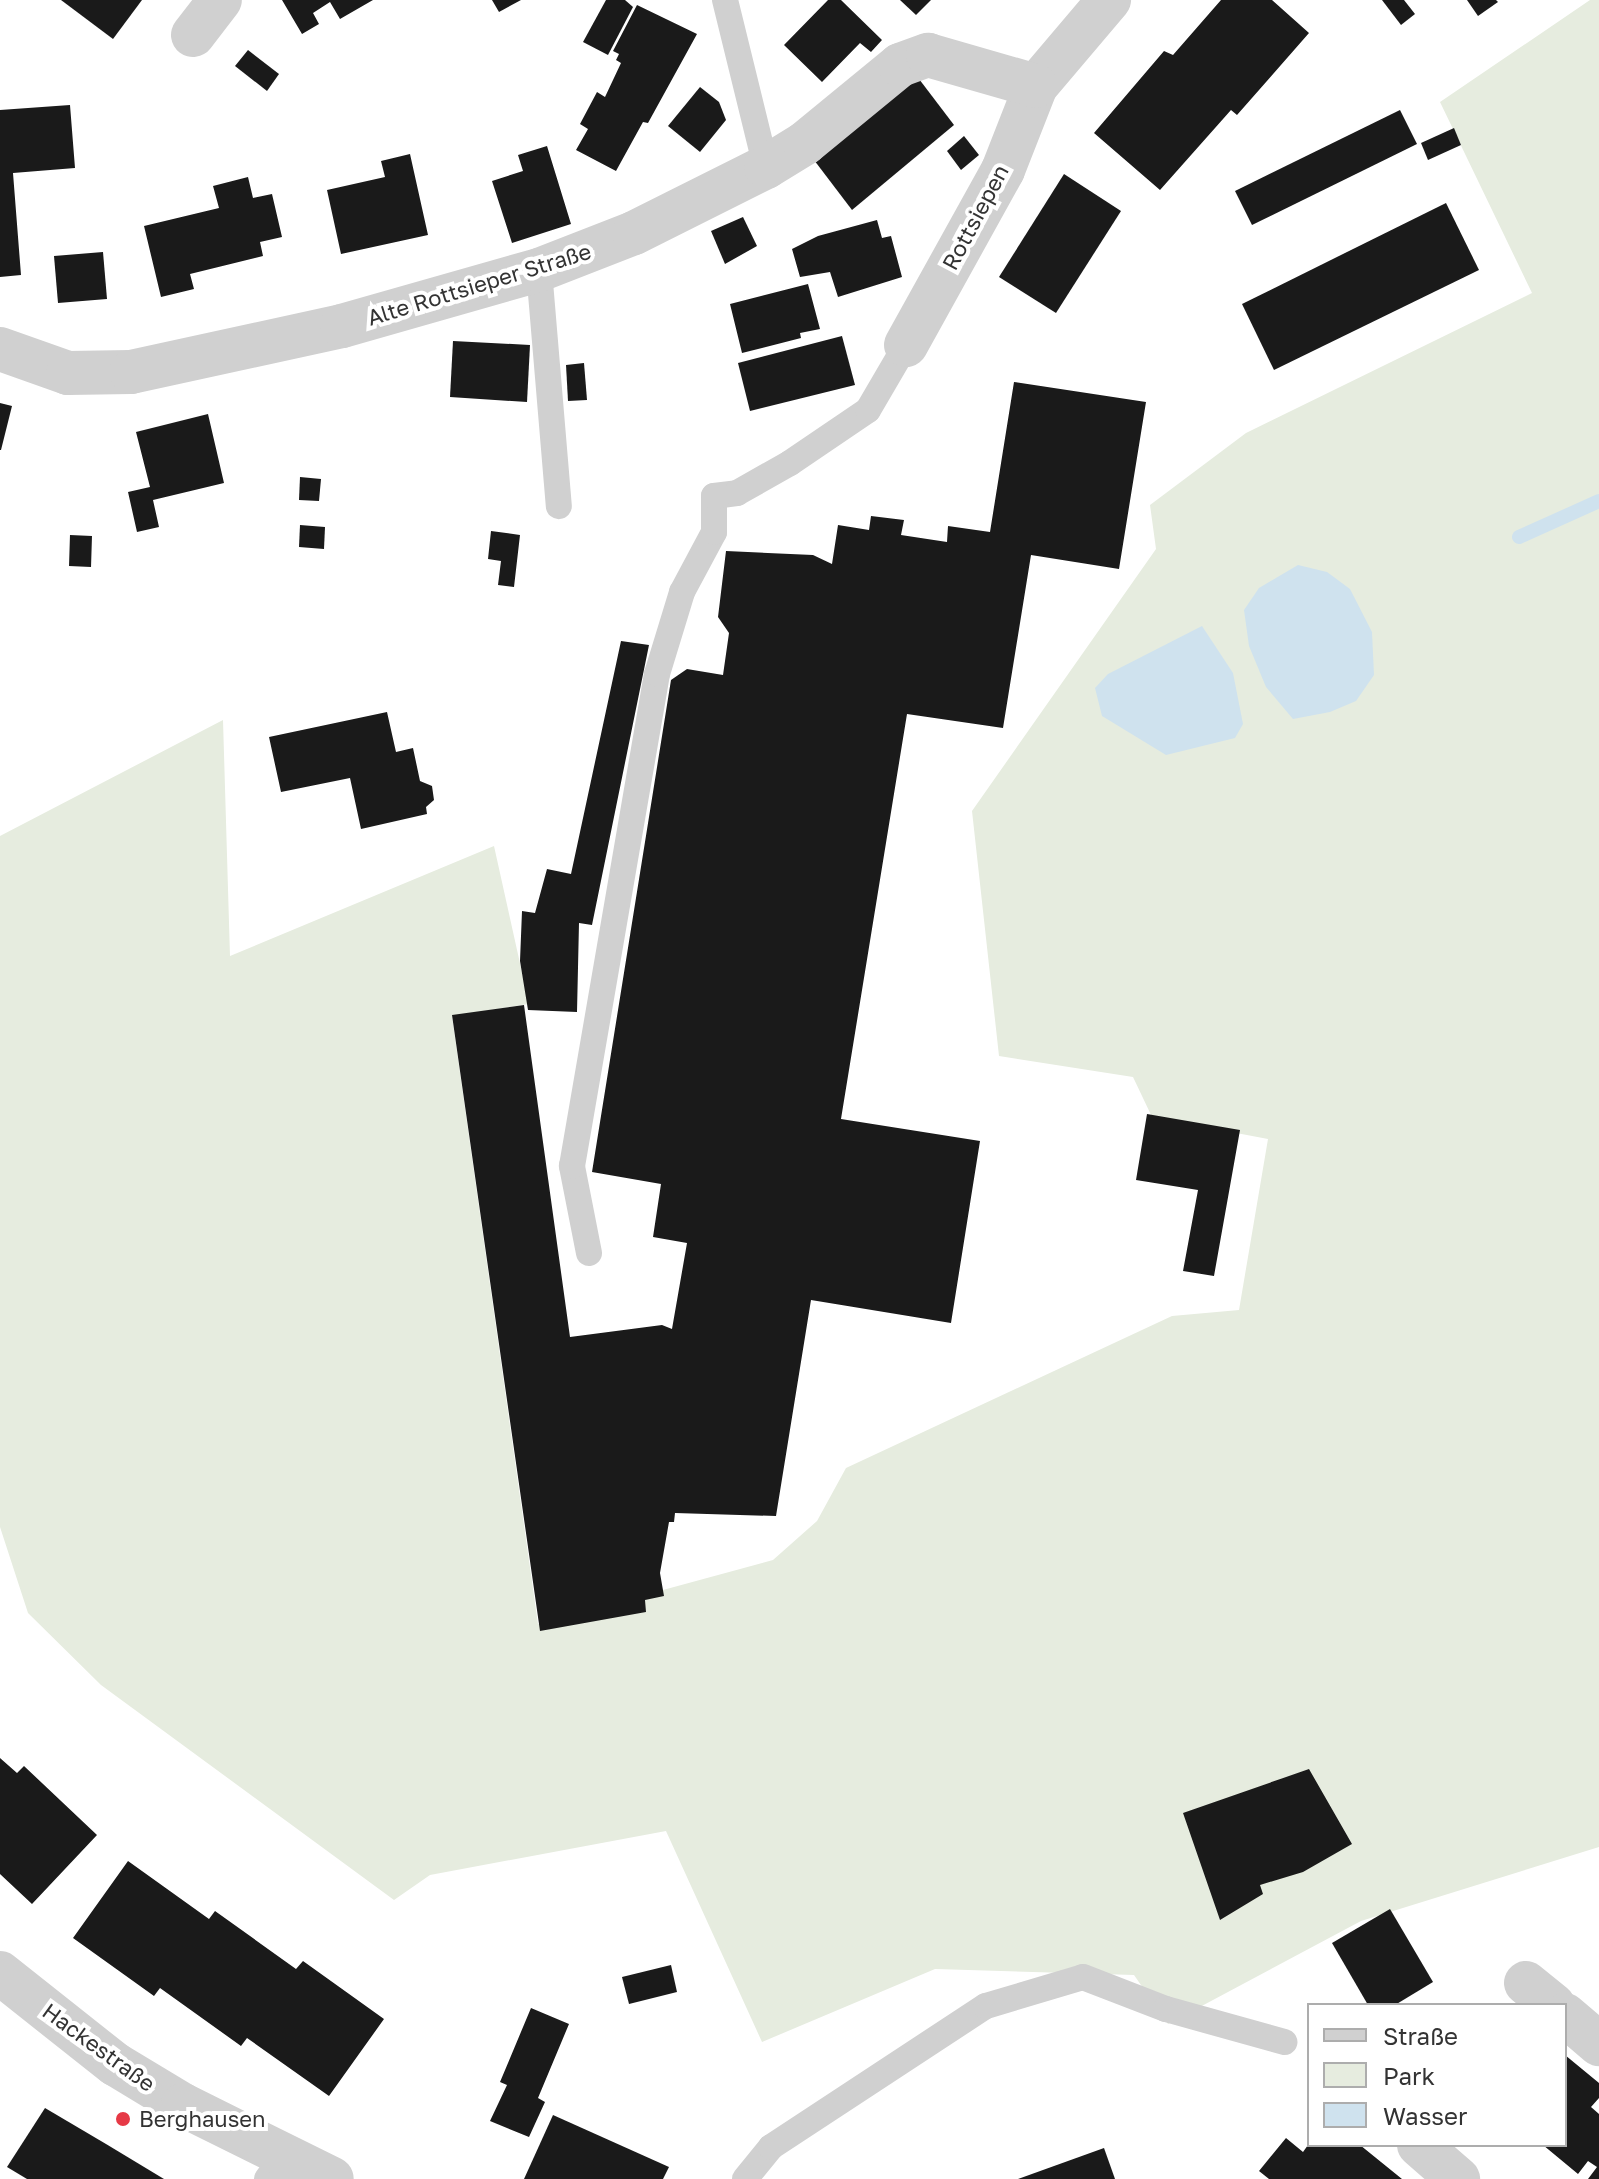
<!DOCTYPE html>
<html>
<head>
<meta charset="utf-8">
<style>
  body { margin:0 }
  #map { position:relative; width:1599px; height:2179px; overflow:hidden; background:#fff; font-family:"Golos Text",sans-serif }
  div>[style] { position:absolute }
  .green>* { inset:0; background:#e6ecdf }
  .water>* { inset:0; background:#cfe2ee }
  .stream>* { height:14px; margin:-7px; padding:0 7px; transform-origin:7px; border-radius:7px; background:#cfe2ee }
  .building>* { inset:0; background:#1a1a1a }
  .lane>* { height:26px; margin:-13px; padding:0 13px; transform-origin:13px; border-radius:13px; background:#d0d0d0 }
  .street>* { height:44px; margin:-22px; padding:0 22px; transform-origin:22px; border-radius:22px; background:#d0d0d0 }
  .dots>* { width:22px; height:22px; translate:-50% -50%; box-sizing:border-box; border:4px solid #fff; border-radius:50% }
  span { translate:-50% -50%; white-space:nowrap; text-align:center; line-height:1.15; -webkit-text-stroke:8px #fff; paint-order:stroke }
  .street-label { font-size:22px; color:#333 }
  .poi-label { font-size:22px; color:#333 }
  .left { translate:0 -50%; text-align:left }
  .legend { position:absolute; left:1307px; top:2003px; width:260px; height:144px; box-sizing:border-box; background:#fff; border:2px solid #adadad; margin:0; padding:10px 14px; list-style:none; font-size:24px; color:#333 }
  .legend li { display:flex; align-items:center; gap:16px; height:40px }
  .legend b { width:40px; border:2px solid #adadad }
</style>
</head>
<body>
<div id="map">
  <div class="green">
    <div style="clip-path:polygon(1590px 0,1599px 0,1599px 1847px,1361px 1921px,1168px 2024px,1134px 1975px,935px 1969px,762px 2042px,666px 1831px,430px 1875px,394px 1900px,101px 1685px,28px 1613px,0 1527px,0 836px,223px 720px,230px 956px,494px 846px,529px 1004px,452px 1016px,538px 1624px,773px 1560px,817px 1521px,846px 1468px,1172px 1316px,1239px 1310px,1268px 1139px,1152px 1117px,1133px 1077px,999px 1056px,972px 811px,1156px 549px,1150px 505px,1246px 433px,1532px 293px,1440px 102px)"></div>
  </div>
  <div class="water">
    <div style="clip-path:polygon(1298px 565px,1327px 572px,1350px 589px,1372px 632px,1374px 675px,1356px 701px,1330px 712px,1293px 719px,1266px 687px,1249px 646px,1244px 610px,1259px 588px)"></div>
    <div style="clip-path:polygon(1202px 626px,1233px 673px,1243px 724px,1235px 738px,1166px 755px,1102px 716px,1095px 688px,1108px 674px)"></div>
  </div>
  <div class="stream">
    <div style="left:1519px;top:537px;width:88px;rotate:-24.2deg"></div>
  </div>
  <div class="building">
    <div style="clip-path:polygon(61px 0,142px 0,113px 39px)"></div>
    <div style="clip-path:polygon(282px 0,373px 0,340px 19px,330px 2px,313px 13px,319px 24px,302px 34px)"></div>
    <div style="clip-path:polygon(492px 0,521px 0,499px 12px)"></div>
    <div style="clip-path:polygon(606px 0,625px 0,633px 7px,608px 55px,583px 42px)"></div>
    <div style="clip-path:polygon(828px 0,841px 0,882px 40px,871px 52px,860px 43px,822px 82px,784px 45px)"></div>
    <div style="clip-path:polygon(900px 0,931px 0,916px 15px)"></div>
    <div style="clip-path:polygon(1221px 0,1272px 0,1309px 33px,1237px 115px,1231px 110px,1160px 190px,1094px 133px,1164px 51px,1173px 55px)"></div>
    <div style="clip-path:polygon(1382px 0,1404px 0,1415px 14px,1401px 25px)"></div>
    <div style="clip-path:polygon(1467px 0,1496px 0,1498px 2px,1478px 16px)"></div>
    <div style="clip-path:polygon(637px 5px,697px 34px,648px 123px,643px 122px,616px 171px,576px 150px,588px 129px,580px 124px,597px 92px,605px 97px,621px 63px,616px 60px,619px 54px,613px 51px)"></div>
    <div style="clip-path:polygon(248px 50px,279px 74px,267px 91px,235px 66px)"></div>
    <div style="clip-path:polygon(916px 75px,954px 125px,852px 210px,814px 160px)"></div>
    <div style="clip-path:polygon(700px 87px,719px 102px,726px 120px,700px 152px,668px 126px)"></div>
    <div style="clip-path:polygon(70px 105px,75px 168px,13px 173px,21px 275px,0 277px,0 110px)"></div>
    <div style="clip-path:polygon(1400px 110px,1417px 144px,1252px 225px,1235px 191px)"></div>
    <div style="clip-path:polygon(1454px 128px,1461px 145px,1428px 160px,1421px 143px)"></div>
    <div style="clip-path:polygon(964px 136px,979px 155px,961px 170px,947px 151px)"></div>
    <div style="clip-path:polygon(547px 146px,571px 224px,512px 243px,492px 181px,523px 171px,518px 155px)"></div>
    <div style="clip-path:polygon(410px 154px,428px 235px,341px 254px,327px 190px,385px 177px,381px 161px)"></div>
    <div style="clip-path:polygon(1064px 174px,1121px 211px,1056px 313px,999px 277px)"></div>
    <div style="clip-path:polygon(248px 177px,253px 198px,272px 194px,282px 237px,260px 242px,263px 256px,190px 274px,194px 289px,161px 297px,144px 226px,219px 208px,213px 186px)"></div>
    <div style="clip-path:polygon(1446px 203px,1479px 270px,1274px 370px,1242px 304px)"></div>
    <div style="clip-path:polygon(743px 217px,757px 246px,725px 264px,711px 231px)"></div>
    <div style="clip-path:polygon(877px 220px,882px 238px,891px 236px,902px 277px,838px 297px,830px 272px,800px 277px,792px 249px,818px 236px)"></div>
    <div style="clip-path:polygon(103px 252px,107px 299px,58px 303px,54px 256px)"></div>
    <div style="clip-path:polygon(808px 284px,820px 329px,800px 333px,801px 338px,742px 353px,730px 304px)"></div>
    <div style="clip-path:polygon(842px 336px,855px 385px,750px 411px,738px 363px)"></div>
    <div style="clip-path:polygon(453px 341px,530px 345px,527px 402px,450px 397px)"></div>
    <div style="clip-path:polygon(584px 363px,587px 400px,568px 401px,566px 365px)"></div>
    <div style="clip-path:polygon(1014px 382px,1146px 402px,1119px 569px,1031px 555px,1003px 728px,907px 714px,841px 1119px,980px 1141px,951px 1323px,811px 1300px,776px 1516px,675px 1513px,674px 1522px,669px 1522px,660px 1573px,664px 1596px,645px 1600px,646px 1612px,540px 1631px,452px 1015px,524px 1005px,570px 1337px,662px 1325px,672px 1329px,687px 1243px,653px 1237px,661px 1184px,592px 1172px,671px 680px,687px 669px,723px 675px,729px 633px,718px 617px,726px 551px,813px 555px,832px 564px,838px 525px,869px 530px,871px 516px,904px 520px,901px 535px,947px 542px,948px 526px,990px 532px)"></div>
    <div style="clip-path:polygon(0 403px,12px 406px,1px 450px,0 450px)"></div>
    <div style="clip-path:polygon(208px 414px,224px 483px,153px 500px,159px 527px,137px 532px,128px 492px,150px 487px,136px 432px)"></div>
    <div style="clip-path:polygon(300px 477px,321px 479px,319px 501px,299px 500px)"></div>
    <div style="clip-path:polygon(300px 525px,325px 527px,324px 549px,299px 547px)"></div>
    <div style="clip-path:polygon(491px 531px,520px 535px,514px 587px,498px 585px,501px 561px,488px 559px)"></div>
    <div style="clip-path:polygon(70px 535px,92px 536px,91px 567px,69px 566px)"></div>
    <div style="clip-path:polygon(621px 641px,649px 645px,592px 925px,579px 923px,577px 1012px,528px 1010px,520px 961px,522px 911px,535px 913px,547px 869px,571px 874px)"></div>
    <div style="clip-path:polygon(387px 712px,396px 752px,413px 748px,420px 781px,432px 786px,434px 800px,426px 807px,427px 814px,361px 829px,350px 778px,281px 792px,269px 737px)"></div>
    <div style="clip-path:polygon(1147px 1114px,1240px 1130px,1214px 1276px,1183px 1271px,1198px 1190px,1136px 1180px)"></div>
    <div style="clip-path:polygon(0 1758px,17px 1773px,24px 1766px,97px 1835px,32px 1904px,0 1874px)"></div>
    <div style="clip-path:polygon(1309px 1769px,1352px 1844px,1303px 1872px,1260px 1885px,1263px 1894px,1220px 1920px,1183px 1813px)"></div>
    <div style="clip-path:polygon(128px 1861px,209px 1919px,215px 1911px,296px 1969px,303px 1961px,384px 2019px,329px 2096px,247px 2038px,241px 2046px,160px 1988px,154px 1996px,73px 1938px)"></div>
    <div style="clip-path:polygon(1390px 1909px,1433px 1982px,1395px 2005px,1368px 2005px,1332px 1943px)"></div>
    <div style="clip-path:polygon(671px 1965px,677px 1992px,629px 2004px,622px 1977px)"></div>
    <div style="clip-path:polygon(531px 2008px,569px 2024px,538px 2098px,545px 2102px,529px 2137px,490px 2121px,507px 2085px,500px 2082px)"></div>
    <div style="clip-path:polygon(1565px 2055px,1599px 2083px,1599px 2098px,1591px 2107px,1599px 2114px,1599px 2179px,1588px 2179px,1597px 2167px,1588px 2161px,1578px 2174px,1543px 2145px,1565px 2145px)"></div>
    <div style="clip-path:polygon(45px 2108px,106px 2144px,164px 2179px,27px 2179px,7px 2167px)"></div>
    <div style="clip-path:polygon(553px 2115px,669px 2167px,663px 2179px,524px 2179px)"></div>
    <div style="clip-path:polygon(1286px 2138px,1303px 2152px,1308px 2145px,1360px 2145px,1402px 2179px,1269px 2179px,1259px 2171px)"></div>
    <div style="clip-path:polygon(1104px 2148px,1115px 2179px,1018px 2179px)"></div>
  </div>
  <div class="lane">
    <div style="left:725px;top:0;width:172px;rotate:76.2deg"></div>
    <div style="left:539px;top:270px;width:237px;rotate:85.2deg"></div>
    <div style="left:589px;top:1253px;width:89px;rotate:-101.1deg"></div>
    <div style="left:572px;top:1166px;width:499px;rotate:-80.2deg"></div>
    <div style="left:657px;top:674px;width:86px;rotate:-73deg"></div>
    <div style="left:682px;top:592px;width:68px;rotate:-61.9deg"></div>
    <div style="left:714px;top:532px;width:36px;rotate:-90deg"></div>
    <div style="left:714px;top:496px;width:23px;rotate:-7deg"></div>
    <div style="left:737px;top:493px;width:61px;rotate:-29.5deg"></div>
    <div style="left:790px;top:463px;width:94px;rotate:-34.2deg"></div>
    <div style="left:868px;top:410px;width:75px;rotate:-59.7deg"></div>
    <div style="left:267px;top:2179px;width:29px;rotate:-54deg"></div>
    <div style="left:745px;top:2179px;width:41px;rotate:-50.9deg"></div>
    <div style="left:771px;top:2147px;width:257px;rotate:-33.3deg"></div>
    <div style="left:986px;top:2006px;width:101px;rotate:-16.6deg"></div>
    <div style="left:1083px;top:1977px;width:89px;rotate:21.1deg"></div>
    <div style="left:1166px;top:2009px;width:123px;rotate:15.6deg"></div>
  </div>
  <div class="street">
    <div style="left:193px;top:35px;width:44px;rotate:-52.4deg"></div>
    <div style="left:906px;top:345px;width:200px;rotate:-61deg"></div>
    <div style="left:1003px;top:170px;width:90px;rotate:-68.6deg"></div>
    <div style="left:1036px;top:86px;width:113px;rotate:-49.7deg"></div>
    <div style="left:0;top:349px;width:72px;rotate:19.4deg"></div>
    <div style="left:68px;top:373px;width:63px;rotate:-0.9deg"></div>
    <div style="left:131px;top:372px;width:216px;rotate:-12.3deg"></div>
    <div style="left:342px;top:326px;width:205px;rotate:-15.9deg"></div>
    <div style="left:539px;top:270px;width:102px;rotate:-21.3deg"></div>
    <div style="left:634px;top:233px;width:148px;rotate:-26.6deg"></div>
    <div style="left:766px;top:167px;width:46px;rotate:-31.6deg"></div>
    <div style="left:805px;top:143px;width:123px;rotate:-39.4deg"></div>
    <div style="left:900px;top:65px;width:30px;rotate:-20deg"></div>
    <div style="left:928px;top:55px;width:112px;rotate:16deg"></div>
    <div style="left:0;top:1973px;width:147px;rotate:38.4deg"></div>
    <div style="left:115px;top:2064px;width:79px;rotate:31.1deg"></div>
    <div style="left:183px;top:2105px;width:166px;rotate:26.4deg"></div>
    <div style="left:1526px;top:1983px;width:35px;rotate:39deg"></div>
    <div style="left:1565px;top:2015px;width:45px;rotate:40.5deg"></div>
    <div style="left:1419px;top:2145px;width:52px;rotate:41.1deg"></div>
  </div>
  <div class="dots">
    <div style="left:123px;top:2119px;background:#e63946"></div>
  </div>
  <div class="street-label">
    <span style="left:975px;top:217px;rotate:-62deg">Rottsiepen</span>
    <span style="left:479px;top:284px;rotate:-17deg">Alte Rottsieper Straße</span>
    <span style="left:99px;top:2047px;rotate:36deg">Hackestraße</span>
  </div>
  <div class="poi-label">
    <span class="left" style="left:139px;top:2119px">Berghausen</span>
  </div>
  <ul class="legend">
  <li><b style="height:10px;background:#d0d0d0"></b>Straße</li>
  <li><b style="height:22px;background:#e6ecdf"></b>Park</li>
  <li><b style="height:22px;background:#cfe2ee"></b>Wasser</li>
  </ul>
</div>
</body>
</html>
